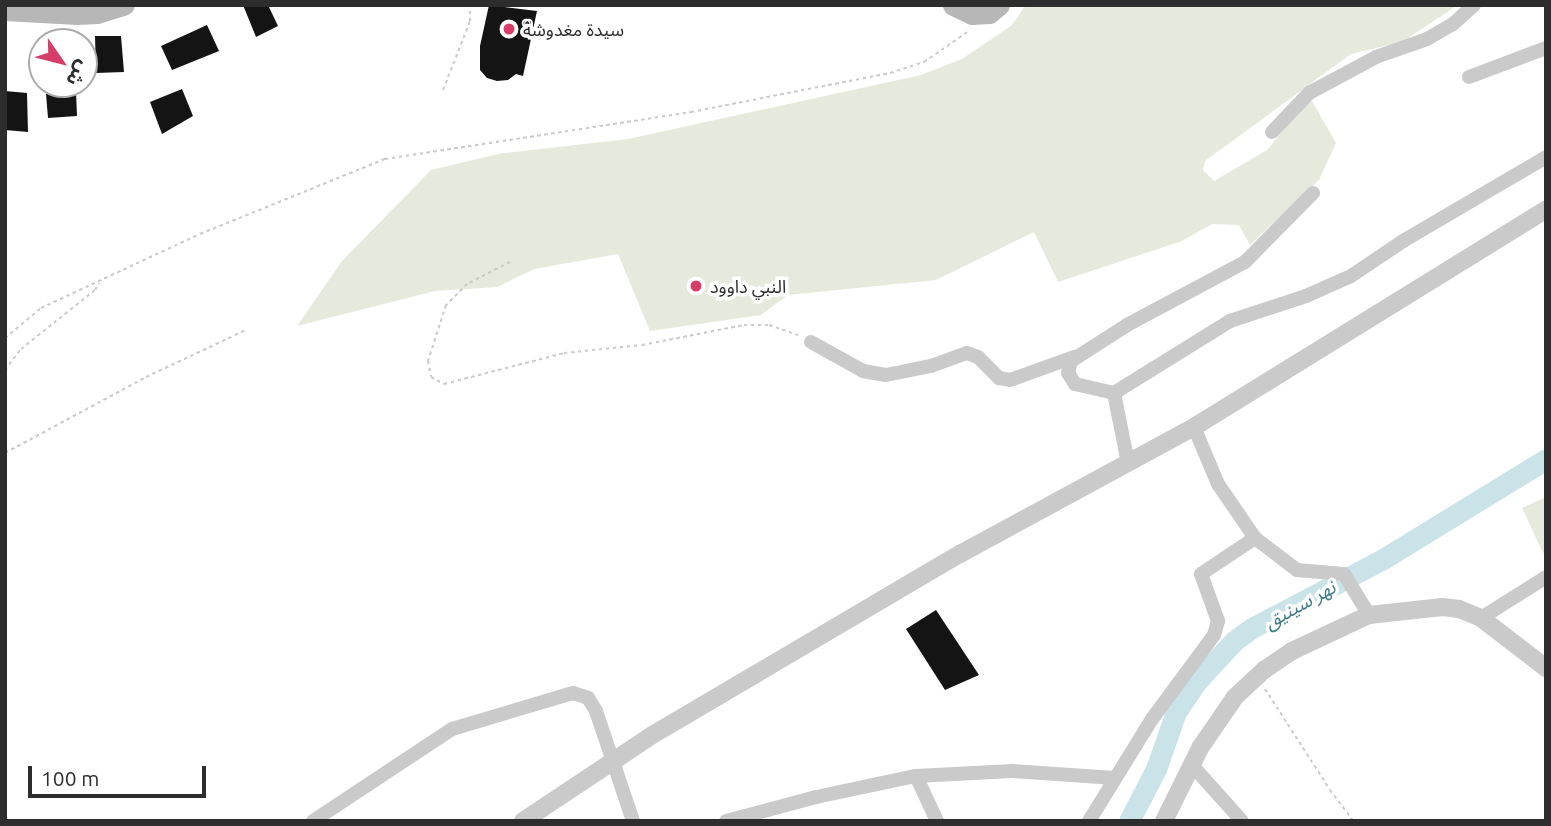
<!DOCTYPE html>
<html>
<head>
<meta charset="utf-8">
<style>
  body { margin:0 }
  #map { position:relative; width:1551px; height:826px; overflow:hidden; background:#fff; font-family:Ubuntu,"Noto Sans Arabic",sans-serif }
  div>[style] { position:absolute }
  .green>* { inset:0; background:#e6eadc }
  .river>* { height:21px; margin:-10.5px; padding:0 10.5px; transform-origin:10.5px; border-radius:10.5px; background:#c9e3e8 }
  .building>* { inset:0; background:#141414 }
  .path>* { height:2px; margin-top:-1px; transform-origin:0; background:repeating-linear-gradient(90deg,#cacaca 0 3.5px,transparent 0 7px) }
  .minor>* { height:14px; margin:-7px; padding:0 7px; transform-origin:7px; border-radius:7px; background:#cacaca }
  .tertiary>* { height:18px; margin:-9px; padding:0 9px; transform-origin:9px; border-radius:9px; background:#cacaca }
  .secondary>* { height:21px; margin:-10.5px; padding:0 10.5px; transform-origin:10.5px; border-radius:10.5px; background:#b7b7b7 }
  .dots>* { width:19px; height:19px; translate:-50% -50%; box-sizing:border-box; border:4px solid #fff; border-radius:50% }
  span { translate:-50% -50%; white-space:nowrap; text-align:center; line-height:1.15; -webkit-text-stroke:7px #fff; paint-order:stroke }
  .poi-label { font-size:18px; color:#2d2d2d }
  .left { translate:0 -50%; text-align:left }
  .water-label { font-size:19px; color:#427c89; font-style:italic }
  .frame { position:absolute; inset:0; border:7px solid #2d2d2d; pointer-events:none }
  .north { position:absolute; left:28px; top:28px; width:70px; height:70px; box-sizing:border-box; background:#fff; border:2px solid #ababab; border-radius:50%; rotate:125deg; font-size:19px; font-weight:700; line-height:28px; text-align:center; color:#2d2d2d }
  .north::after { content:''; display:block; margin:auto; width:24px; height:32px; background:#d73d69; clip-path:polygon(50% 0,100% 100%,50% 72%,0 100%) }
  .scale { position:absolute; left:28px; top:766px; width:178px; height:32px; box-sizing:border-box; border:4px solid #2d2d2d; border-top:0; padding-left:9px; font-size:21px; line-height:24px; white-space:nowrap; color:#2d2d2d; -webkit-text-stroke:5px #fff; paint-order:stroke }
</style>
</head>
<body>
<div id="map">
  <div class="green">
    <div style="clip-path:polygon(1026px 5px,1458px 5px,1402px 42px,1351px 54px,1205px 161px,1203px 170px,1214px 181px,1267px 150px,1296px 114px,1312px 101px,1336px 143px,1319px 180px,1250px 245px,1239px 225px,1212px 224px,1182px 241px,1058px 282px,1034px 232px,936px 280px,788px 295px,761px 315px,650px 331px,618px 254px,534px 269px,497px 287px,435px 291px,297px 326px,342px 261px,431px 170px,498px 154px,628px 139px,921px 75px,962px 59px,1012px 25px)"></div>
    <div style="clip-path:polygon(1546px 497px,1546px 552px,1543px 553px,1522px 508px)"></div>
  </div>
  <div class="river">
    <div style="left:1129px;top:821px;width:59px;rotate:-62.6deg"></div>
    <div style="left:1156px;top:769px;width:60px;rotate:-70.7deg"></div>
    <div style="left:1176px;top:712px;width:37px;rotate:-56deg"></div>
    <div style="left:1197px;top:681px;width:54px;rotate:-47.2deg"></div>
    <div style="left:1234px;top:641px;width:22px;rotate:-36deg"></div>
    <div style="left:1252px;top:628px;width:148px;rotate:-27.8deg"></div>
    <div style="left:1383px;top:559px;width:191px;rotate:-31.5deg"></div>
  </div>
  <div class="building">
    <div style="clip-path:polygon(243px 5px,268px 5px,278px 26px,256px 37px)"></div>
    <div style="clip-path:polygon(489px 5px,537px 11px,523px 76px,516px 74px,508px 80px,497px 81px,487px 78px,480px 70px,480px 46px)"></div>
    <div style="clip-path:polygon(207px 25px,219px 51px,172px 70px,161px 46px)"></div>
    <div style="clip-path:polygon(95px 36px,121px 36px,124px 72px,96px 73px)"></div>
    <div style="clip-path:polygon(182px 89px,193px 116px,162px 134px,150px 102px)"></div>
    <div style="clip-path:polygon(5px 91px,27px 93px,28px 132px,5px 130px)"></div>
    <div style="clip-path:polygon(76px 92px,77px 116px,48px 118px,46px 94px)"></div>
    <div style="clip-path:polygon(936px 610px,979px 675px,945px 690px,906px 629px)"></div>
  </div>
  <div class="path">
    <div style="left:443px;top:90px;width:74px;rotate:-68.6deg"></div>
    <div style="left:470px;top:21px;width:16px;rotate:-90deg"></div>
    <div style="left:510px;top:262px;width:48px;rotate:152.9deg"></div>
    <div style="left:467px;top:284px;width:30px;rotate:135deg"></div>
    <div style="left:446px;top:305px;width:59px;rotate:107.8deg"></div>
    <div style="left:428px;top:361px;width:16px;rotate:79deg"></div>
    <div style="left:431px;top:377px;width:15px;rotate:28deg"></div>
    <div style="left:444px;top:384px;width:124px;rotate:-14.5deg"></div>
    <div style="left:564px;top:353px;width:78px;rotate:-5.9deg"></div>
    <div style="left:642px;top:345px;width:104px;rotate:-11.1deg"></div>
    <div style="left:744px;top:325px;width:25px"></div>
    <div style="left:769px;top:325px;width:31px;rotate:19deg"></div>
    <div style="left:5px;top:338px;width:47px;rotate:-39.8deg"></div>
    <div style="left:41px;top:308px;width:175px;rotate:-25deg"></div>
    <div style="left:200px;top:234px;width:200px;rotate:-22.1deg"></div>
    <div style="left:385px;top:159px;width:310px;rotate:-8.7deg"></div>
    <div style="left:691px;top:112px;width:203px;rotate:-11.1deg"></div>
    <div style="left:890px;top:73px;width:36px;rotate:-18deg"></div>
    <div style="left:924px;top:62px;width:55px;rotate:-34.6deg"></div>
    <div style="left:5px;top:370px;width:26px;rotate:-53deg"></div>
    <div style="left:21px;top:349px;width:95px;rotate:-38.6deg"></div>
    <div style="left:95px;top:290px;width:8px;rotate:-60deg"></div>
    <div style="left:5px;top:453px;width:160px;rotate:-28.3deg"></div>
    <div style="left:146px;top:377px;width:110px;rotate:-25.2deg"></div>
    <div style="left:1265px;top:689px;width:120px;rotate:57.2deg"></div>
    <div style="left:1330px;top:790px;width:39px;rotate:53deg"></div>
  </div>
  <div class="minor">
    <div style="left:1469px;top:77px;width:82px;rotate:-20.6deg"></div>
    <div style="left:1272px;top:132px;width:54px;rotate:-46.5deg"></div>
    <div style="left:1309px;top:93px;width:76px;rotate:-28.2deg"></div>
    <div style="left:1376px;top:57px;width:54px;rotate:-19.4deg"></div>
    <div style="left:1427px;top:39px;width:30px;rotate:-30deg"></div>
    <div style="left:1453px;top:24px;width:28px;rotate:-42deg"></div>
    <div style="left:811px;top:342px;width:60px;rotate:29.1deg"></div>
    <div style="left:863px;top:371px;width:23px;rotate:10deg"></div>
    <div style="left:886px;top:375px;width:46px;rotate:-11.3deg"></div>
    <div style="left:931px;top:366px;width:38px;rotate:-20deg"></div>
    <div style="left:967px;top:353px;width:12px;rotate:20deg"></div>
    <div style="left:978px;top:357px;width:30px;rotate:45deg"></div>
    <div style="left:999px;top:378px;width:11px;rotate:10deg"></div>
    <div style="left:1010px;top:380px;width:68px;rotate:-19.8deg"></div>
    <div style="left:1114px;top:393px;width:137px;rotate:-31.8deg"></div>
    <div style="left:1230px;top:321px;width:80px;rotate:-18.2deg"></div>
    <div style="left:1306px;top:296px;width:49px;rotate:-24deg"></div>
    <div style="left:1351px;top:276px;width:63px;rotate:-33.9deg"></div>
    <div style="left:1403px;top:241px;width:166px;rotate:-30.4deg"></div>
    <div style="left:1194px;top:427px;width:62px;rotate:67.2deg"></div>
    <div style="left:1218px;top:484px;width:65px;rotate:55.6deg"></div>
    <div style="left:1255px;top:538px;width:53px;rotate:37.3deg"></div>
    <div style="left:1297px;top:570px;width:47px;rotate:4.9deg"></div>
    <div style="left:1344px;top:574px;width:48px;rotate:58.6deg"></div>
    <div style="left:1128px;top:463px;width:71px;rotate:-101.3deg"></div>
    <div style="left:1114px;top:393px;width:40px;rotate:-167deg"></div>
    <div style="left:1075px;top:384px;width:13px;rotate:-122deg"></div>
    <div style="left:1068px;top:373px;width:12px;rotate:-76deg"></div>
    <div style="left:1071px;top:361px;width:67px;rotate:-32.7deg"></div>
    <div style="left:1127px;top:325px;width:134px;rotate:-28.1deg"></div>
    <div style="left:1245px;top:262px;width:97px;rotate:-45.4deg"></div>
    <div style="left:1481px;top:618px;width:77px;rotate:-32.2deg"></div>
    <div style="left:1191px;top:764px;width:76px;rotate:48.2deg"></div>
    <div style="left:916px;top:776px;width:50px;rotate:65deg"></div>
    <div style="left:313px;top:821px;width:167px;rotate:-33.5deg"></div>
    <div style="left:452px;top:729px;width:126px;rotate:-16.6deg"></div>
    <div style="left:573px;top:693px;width:16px;rotate:18deg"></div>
    <div style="left:588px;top:698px;width:15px;rotate:58deg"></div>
    <div style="left:596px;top:711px;width:116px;rotate:71.4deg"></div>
    <div style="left:726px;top:821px;width:93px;rotate:-14.9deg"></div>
    <div style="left:816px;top:797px;width:102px;rotate:-11.9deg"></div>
    <div style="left:916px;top:776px;width:96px;rotate:-3deg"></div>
    <div style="left:1012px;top:771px;width:103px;rotate:3.9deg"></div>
    <div style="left:1089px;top:821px;width:120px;rotate:-58.3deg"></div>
    <div style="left:1152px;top:719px;width:104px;rotate:-53.6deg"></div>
    <div style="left:1214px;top:635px;width:15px;rotate:-74deg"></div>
    <div style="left:1218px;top:621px;width:50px;rotate:-109.9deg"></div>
    <div style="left:1201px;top:574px;width:65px;rotate:-33.7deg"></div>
  </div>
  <div class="tertiary">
    <div style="left:523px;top:821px;width:157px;rotate:-33.6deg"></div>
    <div style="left:654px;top:734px;width:355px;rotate:-30.5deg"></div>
    <div style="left:960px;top:554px;width:266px;rotate:-28.5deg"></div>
    <div style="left:1194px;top:427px;width:414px;rotate:-31.7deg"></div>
    <div style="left:1164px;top:821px;width:81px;rotate:-63.7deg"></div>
    <div style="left:1200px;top:748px;width:62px;rotate:-55.5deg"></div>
    <div style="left:1235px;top:697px;width:40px;rotate:-43deg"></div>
    <div style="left:1264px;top:670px;width:34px;rotate:-34deg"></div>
    <div style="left:1292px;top:651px;width:85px;rotate:-25.1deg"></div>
    <div style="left:1369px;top:615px;width:74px;rotate:-6.2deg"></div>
    <div style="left:1443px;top:607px;width:16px;rotate:7deg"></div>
    <div style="left:1459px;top:609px;width:24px;rotate:22deg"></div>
    <div style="left:1481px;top:618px;width:82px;rotate:37.6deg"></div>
  </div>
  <div class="secondary">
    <div style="left:953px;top:5px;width:21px;rotate:25deg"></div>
    <div style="left:972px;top:14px;width:17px;rotate:-3deg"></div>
    <div style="left:989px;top:13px;width:13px;rotate:-39deg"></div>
    <div style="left:5px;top:10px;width:72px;rotate:3.2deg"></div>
    <div style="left:77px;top:14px;width:20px;rotate:-3deg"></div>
    <div style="left:97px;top:13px;width:28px;rotate:-17deg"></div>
  </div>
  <div class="dots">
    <div style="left:509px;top:29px;background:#d73d69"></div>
    <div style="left:696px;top:286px;background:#d73d69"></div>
  </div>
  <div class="poi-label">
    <span class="left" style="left:523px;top:29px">سيدة مغدوشة</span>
    <span class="left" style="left:710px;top:286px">النبي داوود</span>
  </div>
  <div class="water-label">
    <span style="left:1300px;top:605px;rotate:-29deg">نهر سينيق</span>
  </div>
  <div class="frame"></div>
  <div class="north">ش</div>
  <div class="scale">100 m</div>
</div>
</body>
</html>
